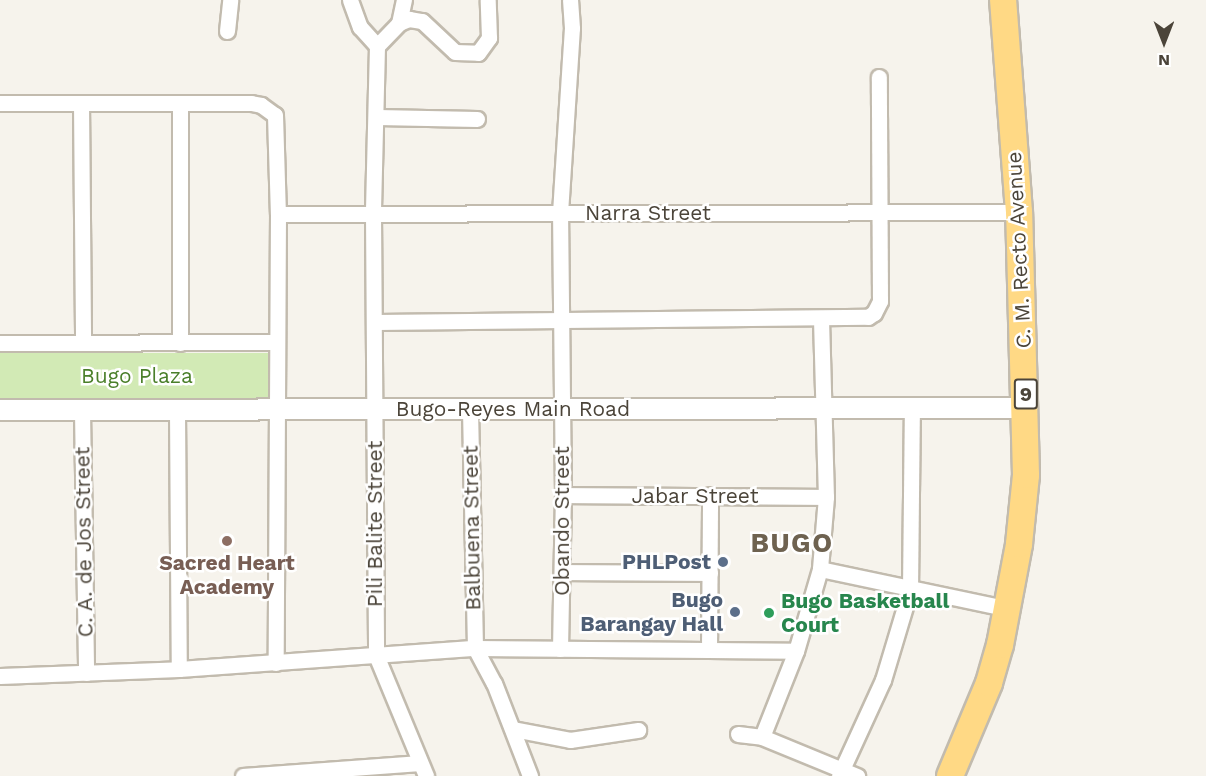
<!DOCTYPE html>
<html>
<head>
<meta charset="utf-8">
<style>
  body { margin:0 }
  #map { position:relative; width:1206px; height:776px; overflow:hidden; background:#f6f3ec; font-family:"Work Sans",sans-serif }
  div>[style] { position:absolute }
  .green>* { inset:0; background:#d2eab5 }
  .roads { filter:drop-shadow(2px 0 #c2bbae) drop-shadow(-2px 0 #c2bbae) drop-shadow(0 2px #c2bbae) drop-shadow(0 -2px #c2bbae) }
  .minor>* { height:15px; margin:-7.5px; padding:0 7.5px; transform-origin:7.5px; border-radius:7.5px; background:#fff }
  .tertiary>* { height:20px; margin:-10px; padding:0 10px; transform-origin:10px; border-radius:10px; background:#fff }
  .trunk>* { height:26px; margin:-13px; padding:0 13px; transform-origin:13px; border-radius:13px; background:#ffd985 }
  .dots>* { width:16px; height:16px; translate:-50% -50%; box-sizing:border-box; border:3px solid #fff; border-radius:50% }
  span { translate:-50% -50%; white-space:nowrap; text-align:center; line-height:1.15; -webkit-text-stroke:5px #fff; paint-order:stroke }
  .shield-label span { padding:2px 4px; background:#fff; border:2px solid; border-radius:4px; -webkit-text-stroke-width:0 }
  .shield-label { font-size:20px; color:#4b4439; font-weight:700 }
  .street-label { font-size:21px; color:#4b4439 }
  .park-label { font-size:21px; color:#4a7f2a }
  .service-label { font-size:21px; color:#4e5e75; font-weight:700 }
  .right { translate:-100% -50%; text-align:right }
  .education-label { font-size:21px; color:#785e54; font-weight:700 }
  .leisure-label { font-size:21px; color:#27864d; font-weight:700 }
  .left { translate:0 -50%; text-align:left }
  .district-label { font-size:27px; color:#6e6250; font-weight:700; letter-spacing:1.5px }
  .north { position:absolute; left:1134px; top:12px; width:60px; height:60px; -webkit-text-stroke:4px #fff; paint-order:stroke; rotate:180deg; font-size:16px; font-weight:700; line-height:24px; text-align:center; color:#4b4439 }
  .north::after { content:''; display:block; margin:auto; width:21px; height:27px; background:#4b4439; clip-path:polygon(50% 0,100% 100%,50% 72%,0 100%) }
</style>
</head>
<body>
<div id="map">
  <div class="green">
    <div style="clip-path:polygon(0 353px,273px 353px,274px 401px,0 399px)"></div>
  </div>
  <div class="roads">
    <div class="minor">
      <div style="left:350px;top:0;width:29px;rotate:70deg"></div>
      <div style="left:360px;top:27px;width:25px;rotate:48deg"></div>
      <div style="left:399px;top:23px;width:24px;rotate:-78deg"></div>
      <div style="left:227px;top:31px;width:31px;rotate:-84deg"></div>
      <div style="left:377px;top:46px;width:168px;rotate:91.4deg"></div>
      <div style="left:373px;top:214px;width:441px;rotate:89.6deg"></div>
      <div style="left:376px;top:655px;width:131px;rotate:67.5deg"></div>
      <div style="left:377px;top:46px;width:32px;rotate:-46deg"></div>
      <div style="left:399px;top:23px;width:11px;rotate:-22deg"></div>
      <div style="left:409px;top:19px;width:13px;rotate:9deg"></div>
      <div style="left:422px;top:21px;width:45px;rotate:43.2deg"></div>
      <div style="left:455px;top:52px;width:23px;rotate:2deg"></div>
      <div style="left:478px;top:53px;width:19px;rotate:-54deg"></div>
      <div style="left:489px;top:38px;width:38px;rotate:-92deg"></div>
      <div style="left:0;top:103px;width:251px"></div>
      <div style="left:251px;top:103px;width:10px;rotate:11deg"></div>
      <div style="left:261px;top:105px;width:17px;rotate:36deg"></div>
      <div style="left:275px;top:115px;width:99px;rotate:88.3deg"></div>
      <div style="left:278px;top:214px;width:449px;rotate:90.3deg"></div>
      <div style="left:81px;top:103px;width:240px;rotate:89.5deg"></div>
      <div style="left:180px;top:103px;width:240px;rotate:90deg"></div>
      <div style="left:377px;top:117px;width:100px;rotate:1.1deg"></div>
      <div style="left:278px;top:214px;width:741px;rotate:-0.15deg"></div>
      <div style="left:821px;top:319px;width:178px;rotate:88.4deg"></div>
      <div style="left:826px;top:497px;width:72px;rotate:94.8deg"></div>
      <div style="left:820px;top:569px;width:85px;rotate:106.3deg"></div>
      <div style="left:796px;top:651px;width:92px;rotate:111.6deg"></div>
      <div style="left:762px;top:737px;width:103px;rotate:22.3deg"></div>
      <div style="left:376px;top:322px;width:492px;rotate:-0.6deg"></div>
      <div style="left:868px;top:317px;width:7px;rotate:-34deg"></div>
      <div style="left:874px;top:313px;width:13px;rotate:-63deg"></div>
      <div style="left:880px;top:301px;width:224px;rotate:-90.3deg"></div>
      <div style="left:0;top:343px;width:275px;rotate:-0.2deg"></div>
      <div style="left:470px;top:409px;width:239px;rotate:88.8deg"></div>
      <div style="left:475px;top:648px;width:40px;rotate:62deg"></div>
      <div style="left:494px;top:683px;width:100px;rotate:68.8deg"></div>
      <div style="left:82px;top:411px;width:262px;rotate:89.1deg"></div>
      <div style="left:177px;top:411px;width:258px;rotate:89.6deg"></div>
      <div style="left:563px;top:495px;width:263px;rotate:0.4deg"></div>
      <div style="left:820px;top:569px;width:193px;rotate:11.9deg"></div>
      <div style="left:562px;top:572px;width:148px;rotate:0.4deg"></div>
      <div style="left:560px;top:649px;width:154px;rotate:-88.9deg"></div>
      <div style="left:563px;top:495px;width:282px;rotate:-90.6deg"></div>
      <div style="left:560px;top:213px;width:185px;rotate:-86.3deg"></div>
      <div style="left:572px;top:28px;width:28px;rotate:-94deg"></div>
      <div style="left:709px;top:650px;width:155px;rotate:-89.6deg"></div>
      <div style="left:0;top:676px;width:179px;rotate:-2.2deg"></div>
      <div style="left:179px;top:669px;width:297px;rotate:-4.1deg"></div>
      <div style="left:475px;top:648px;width:321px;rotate:0.5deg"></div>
      <div style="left:513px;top:729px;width:58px;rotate:10.9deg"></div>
      <div style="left:570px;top:740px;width:69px;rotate:-8.4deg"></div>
      <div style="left:738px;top:734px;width:24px;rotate:7deg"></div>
      <div style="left:243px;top:776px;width:177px;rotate:-4.2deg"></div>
      <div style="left:839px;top:776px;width:106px;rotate:-65.4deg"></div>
      <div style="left:883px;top:680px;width:94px;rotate:-73.3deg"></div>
      <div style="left:910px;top:590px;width:182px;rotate:-89.4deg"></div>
    </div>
    <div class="tertiary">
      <div style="left:0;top:410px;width:1026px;rotate:-0.11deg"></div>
    </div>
    <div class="trunk">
      <div style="left:950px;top:776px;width:101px;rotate:-67.2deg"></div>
      <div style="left:989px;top:683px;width:40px;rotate:-74deg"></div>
      <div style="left:1000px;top:645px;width:103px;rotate:-79.3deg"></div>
      <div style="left:1019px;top:544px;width:69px;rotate:-84.2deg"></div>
      <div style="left:1026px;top:475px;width:263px;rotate:-91.5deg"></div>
      <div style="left:1019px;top:212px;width:213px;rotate:-94.3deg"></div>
    </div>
  </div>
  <div class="dots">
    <div style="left:227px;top:541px;background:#8d6e63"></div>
    <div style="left:723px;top:562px;background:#5c6f8a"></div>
    <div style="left:735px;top:612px;background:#5c6f8a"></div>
    <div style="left:769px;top:613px;background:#2e9e5b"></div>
  </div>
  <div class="shield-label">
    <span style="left:1026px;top:394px">9</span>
  </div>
  <div class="street-label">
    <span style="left:648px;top:213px">Narra Street</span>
    <span style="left:1019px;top:250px;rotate:-93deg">C. M. Recto Avenue</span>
    <span style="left:513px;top:409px">Bugo-Reyes Main Road</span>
    <span style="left:695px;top:496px">Jabar Street</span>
    <span style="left:562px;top:521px;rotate:-90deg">Obando Street</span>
    <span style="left:375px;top:524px;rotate:-90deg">Pili Balite Street</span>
    <span style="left:472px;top:528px;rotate:-91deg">Balbuena Street</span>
    <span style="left:84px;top:542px;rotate:-91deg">C. A. de Jos Street</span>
  </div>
  <div class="park-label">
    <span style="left:137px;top:376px">Bugo Plaza</span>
  </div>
  <div class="service-label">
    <span class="right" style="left:711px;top:562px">PHLPost</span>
    <span class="right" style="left:723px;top:612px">Bugo<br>Barangay Hall</span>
  </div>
  <div class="education-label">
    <span style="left:227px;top:575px">Sacred Heart<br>Academy</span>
  </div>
  <div class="leisure-label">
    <span class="left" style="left:781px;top:613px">Bugo Basketball<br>Court</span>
  </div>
  <div class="district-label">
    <span style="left:792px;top:544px">BUGO</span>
  </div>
  <div class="north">N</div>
</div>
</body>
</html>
